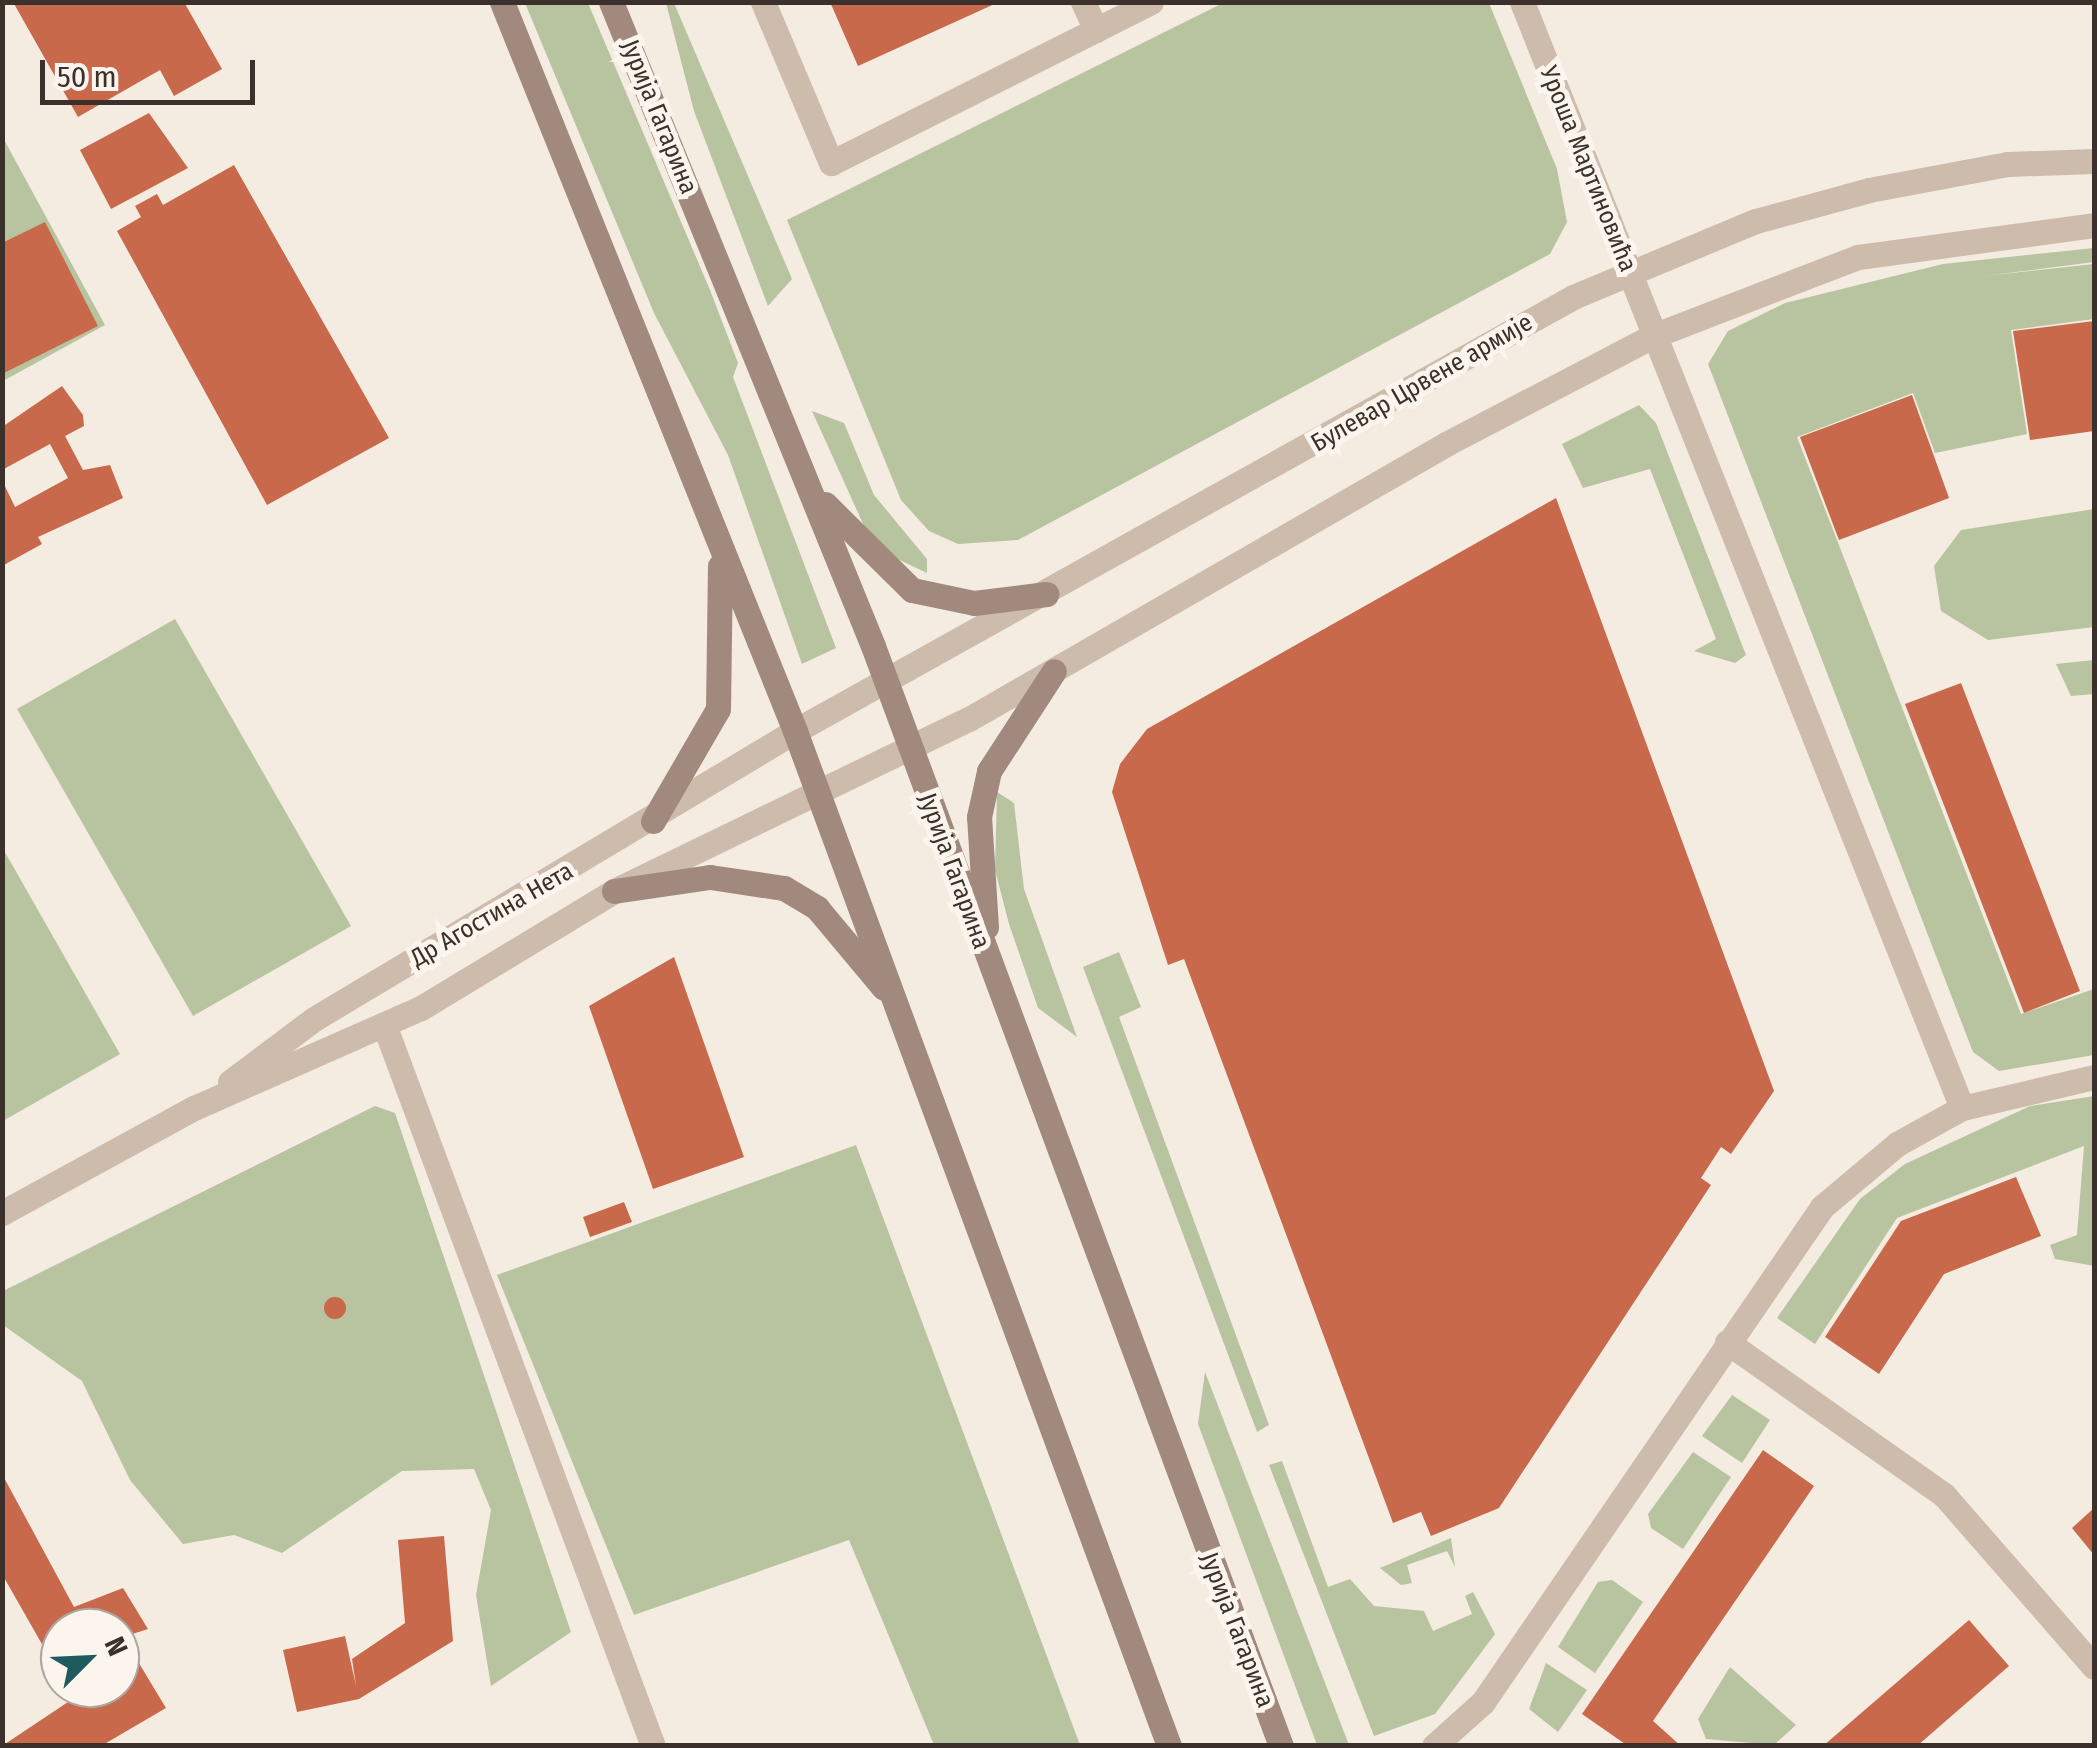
<!DOCTYPE html>
<html>
<head>
<meta charset="utf-8">
<style>
  body { margin:0 }
  #map { position:relative; width:2097px; height:1748px; overflow:hidden; background:#f4ebe1; font-family:"Fira Sans Condensed",sans-serif }
  div>[style] { position:absolute }
  .green>* { inset:0; background:#b8c4a0 }
  .building>* { inset:0; background:#c8694b }
  .round { border-radius:50% }
  .minor>* { height:25px; margin:-12.5px; padding:0 12.5px; transform-origin:12.5px; border-radius:12.5px; background:#cdbbac }
  .tertiary>* { height:25px; margin:-12.5px; padding:0 12.5px; transform-origin:12.5px; border-radius:12.5px; background:#cdbbac }
  .secondary>* { height:25px; margin:-12.5px; padding:0 12.5px; transform-origin:12.5px; border-radius:12.5px; background:#a18a7d }
  span { translate:-50% -50%; white-space:nowrap; text-align:center; line-height:1.15; -webkit-text-stroke:10px #fbf5ee; paint-order:stroke }
  .street-label { font-size:25px; color:#3b302b }
  .frame { position:absolute; inset:0; border:5px solid #3b302b; pointer-events:none }
  .north { position:absolute; left:40px; top:1608px; width:100px; height:100px; box-sizing:border-box; background:#fbf5ee; border:2px solid #aea6a0; border-radius:50%; rotate:66deg; font-size:28px; font-weight:700; line-height:40px; text-align:center; color:#3b302b }
  .north::after { content:''; display:block; margin:auto; width:35px; height:45px; background:#1f5a5e; clip-path:polygon(50% 0,100% 100%,50% 72%,0 100%) }
  .scale { position:absolute; left:40px; top:60px; width:215px; height:45px; box-sizing:border-box; border:5px solid #3b302b; border-top:0; padding-left:12px; font-size:30px; line-height:35px; white-space:nowrap; color:#3b302b; -webkit-text-stroke:8px #fbf5ee; paint-order:stroke }
</style>
</head>
<body>
<div id="map">
  <div class="green">
    <div style="clip-path:polygon(525px 3px,588px 3px,710px 290px,738px 363px,733px 377px,836px 648px,802px 664px,728px 455px,654px 313px)"></div>
    <div style="clip-path:polygon(666px 3px,674px 3px,792px 279px,768px 306px,694px 111px)"></div>
    <div style="clip-path:polygon(1489px 3px,1557px 169px,1567px 222px,1550px 254px,1018px 540px,958px 544px,929px 531px,901px 500px,787px 220px,1223px 3px)"></div>
    <div style="clip-path:polygon(2px 136px,105px 325px,3px 381px,2px 381px)"></div>
    <div style="clip-path:polygon(2094px 248px,2094px 262px,1984px 276px,2094px 264px,2094px 319px,2011px 330px,2027px 434px,1935px 453px,1913px 393px,1797px 437px,2021px 1014px,2094px 989px,2094px 1055px,1999px 1071px,1973px 1052px,1708px 364px,1728px 331px,1785px 303px,1943px 264px)"></div>
    <div style="clip-path:polygon(1639px 405px,1656px 423px,1746px 655px,1735px 663px,1694px 651px,1716px 639px,1650px 469px,1583px 488px,1562px 444px)"></div>
    <div style="clip-path:polygon(812px 411px,844px 423px,874px 495px,927px 559px,927px 573px,887px 554px,864px 526px)"></div>
    <div style="clip-path:polygon(2094px 509px,2094px 627px,1988px 640px,1941px 611px,1934px 566px,1961px 530px)"></div>
    <div style="clip-path:polygon(175px 619px,351px 926px,193px 1016px,17px 709px)"></div>
    <div style="clip-path:polygon(2094px 660px,2094px 694px,2071px 696px,2056px 664px)"></div>
    <div style="clip-path:polygon(997px 792px,1014px 803px,1024px 889px,1077px 1037px,1038px 1008px,1009px 924px,995px 870px)"></div>
    <div style="clip-path:polygon(2px 847px,120px 1054px,3px 1121px,2px 1121px)"></div>
    <div style="clip-path:polygon(1119px 952px,1141px 1007px,1119px 1017px,1269px 1425px,1257px 1432px,1083px 967px)"></div>
    <div style="clip-path:polygon(2094px 1096px,2094px 1266px,2055px 1259px,2050px 1245px,2077px 1235px,2084px 1146px,1897px 1218px,1815px 1344px,1777px 1318px,1860px 1199px,1905px 1164px,2030px 1106px)"></div>
    <div style="clip-path:polygon(375px 1106px,395px 1113px,571px 1632px,491px 1686px,476px 1595px,491px 1510px,474px 1469px,402px 1471px,282px 1553px,234px 1535px,183px 1544px,130px 1480px,82px 1381px,3px 1325px,3px 1291px)"></div>
    <div style="clip-path:polygon(856px 1145px,1080px 1745px,934px 1745px,849px 1540px,634px 1615px,497px 1275px)"></div>
    <div style="clip-path:polygon(1205px 1372px,1349px 1745px,1317px 1745px,1198px 1424px)"></div>
    <div style="clip-path:polygon(1732px 1395px,1770px 1420px,1742px 1463px,1702px 1436px)"></div>
    <div style="clip-path:polygon(1693px 1452px,1731px 1477px,1683px 1549px,1651px 1528px,1648px 1514px)"></div>
    <div style="clip-path:polygon(1282px 1461px,1328px 1587px,1350px 1579px,1374px 1606px,1424px 1611px,1433px 1631px,1472px 1614px,1465px 1596px,1473px 1592px,1495px 1634px,1435px 1714px,1374px 1736px,1269px 1465px)"></div>
    <div style="clip-path:polygon(1451px 1538px,1455px 1567px,1447px 1551px,1407px 1565px,1412px 1583px,1401px 1585px,1380px 1568px)"></div>
    <div style="clip-path:polygon(1612px 1580px,1643px 1602px,1595px 1673px,1558px 1647px,1598px 1582px)"></div>
    <div style="clip-path:polygon(1546px 1663px,1587px 1690px,1558px 1732px,1529px 1709px)"></div>
    <div style="clip-path:polygon(1730px 1667px,1796px 1725px,1774px 1745px,1706px 1739px,1698px 1719px)"></div>
  </div>
  <div class="building">
    <div style="clip-path:polygon(13px 2px,184px 2px,222px 69px,174px 96px,160px 70px,78px 117px)"></div>
    <div style="clip-path:polygon(830px 2px,999px 2px,858px 66px)"></div>
    <div style="clip-path:polygon(149px 113px,188px 168px,111px 209px,80px 150px)"></div>
    <div style="clip-path:polygon(234px 165px,389px 438px,267px 505px,117px 231px,141px 217px,135px 206px,157px 194px,163px 205px)"></div>
    <div style="clip-path:polygon(45px 222px,98px 326px,2px 374px,2px 243px)"></div>
    <div style="clip-path:polygon(2094px 321px,2094px 431px,2030px 440px,2013px 331px)"></div>
    <div style="clip-path:polygon(62px 386px,83px 415px,84px 426px,65px 436px,83px 470px,110px 465px,123px 498px,38px 537px,42px 544px,2px 566px,2px 480px,15px 507px,68px 478px,50px 444px,2px 470px,2px 427px)"></div>
    <div style="clip-path:polygon(1912px 395px,1949px 498px,1839px 540px,1800px 437px)"></div>
    <div style="clip-path:polygon(1556px 498px,1774px 1091px,1731px 1154px,1721px 1147px,1701px 1178px,1711px 1185px,1499px 1508px,1431px 1536px,1421px 1512px,1393px 1523px,1184px 959px,1168px 965px,1112px 792px,1120px 764px,1147px 729px)"></div>
    <div style="clip-path:polygon(1961px 683px,2080px 991px,2024px 1013px,1905px 704px)"></div>
    <div style="clip-path:polygon(674px 957px,744px 1157px,653px 1189px,589px 1006px)"></div>
    <div style="clip-path:polygon(2016px 1177px,2041px 1236px,1944px 1274px,1879px 1374px,1825px 1337px,1901px 1221px)"></div>
    <div style="clip-path:polygon(624px 1202px,632px 1222px,590px 1237px,583px 1217px)"></div>
    <div class="round" style="left:324px;top:1297px;width:22px;height:22px"></div>
    <div style="clip-path:polygon(1763px 1450px,1814px 1486px,1653px 1721px,1681px 1746px,1628px 1746px,1582px 1714px)"></div>
    <div style="clip-path:polygon(2px 1474px,74px 1607px,123px 1588px,148px 1629px,120px 1638px,120px 1628px,60px 1628px,60px 1657px,51px 1660px,2px 1574px)"></div>
    <div style="clip-path:polygon(2094px 1508px,2094px 1555px,2072px 1528px)"></div>
    <div style="clip-path:polygon(444px 1536px,453px 1641px,359px 1699px,297px 1712px,283px 1650px,345px 1636px,356px 1686px,352px 1659px,405px 1623px,398px 1540px)"></div>
    <div style="clip-path:polygon(1969px 1620px,2009px 1666px,1917px 1746px,1823px 1746px)"></div>
    <div style="clip-path:polygon(137px 1660px,166px 1708px,101px 1746px,2px 1746px,89px 1688px,120px 1688px,120px 1670px)"></div>
  </div>
  <div class="minor">
    <div style="left:763px;top:2px;width:175px;rotate:67.1deg"></div>
    <div style="left:831px;top:163px;width:358px;rotate:-26.7deg"></div>
    <div style="left:1083px;top:2px;width:31px;rotate:65deg"></div>
    <div style="left:1522px;top:2px;width:1190px;rotate:68.31deg"></div>
    <div style="left:385px;top:1027px;width:767px;rotate:69.56deg"></div>
    <div style="left:1727px;top:1342px;width:266px;rotate:35.2deg"></div>
    <div style="left:1944px;top:1495px;width:228px;rotate:48.9deg"></div>
    <div style="left:1434px;top:1746px;width:66px;rotate:-41.9deg"></div>
    <div style="left:1483px;top:1702px;width:600px;rotate:-55.59deg"></div>
    <div style="left:1822px;top:1207px;width:98px;rotate:-40deg"></div>
    <div style="left:1897px;top:1144px;width:74px;rotate:-29deg"></div>
    <div style="left:1962px;top:1108px;width:136px;rotate:-13.2deg"></div>
  </div>
  <div class="tertiary">
    <div style="left:230px;top:1082px;width:105px;rotate:-36.9deg"></div>
    <div style="left:314px;top:1019px;width:561px;rotate:-30.91deg"></div>
    <div style="left:795px;top:731px;width:891px;rotate:-29.15deg"></div>
    <div style="left:1573px;top:297px;width:198px;rotate:-22.6deg"></div>
    <div style="left:1756px;top:221px;width:117px;rotate:-15.3deg"></div>
    <div style="left:1869px;top:190px;width:141px;rotate:-10.6deg"></div>
    <div style="left:2008px;top:164px;width:86px;rotate:-2deg"></div>
    <div style="left:2px;top:1213px;width:219px;rotate:-28.7deg"></div>
    <div style="left:194px;top:1108px;width:248px;rotate:-23.8deg"></div>
    <div style="left:421px;top:1008px;width:226px;rotate:-31.2deg"></div>
    <div style="left:614px;top:891px;width:394px;rotate:-25.9deg"></div>
    <div style="left:969px;top:719px;width:551px;rotate:-29.96deg"></div>
    <div style="left:1446px;top:444px;width:233px;rotate:-27.6deg"></div>
    <div style="left:1653px;top:336px;width:220px;rotate:-21.1deg"></div>
    <div style="left:1858px;top:257px;width:238px;rotate:-7.7deg"></div>
  </div>
  <div class="secondary">
    <div style="left:502px;top:2px;width:786px;rotate:68.1deg"></div>
    <div style="left:795px;top:731px;width:1082px;rotate:69.77deg"></div>
    <div style="left:611px;top:2px;width:695px;rotate:67.86deg"></div>
    <div style="left:873px;top:646px;width:1173px;rotate:69.65deg"></div>
    <div style="left:825px;top:504px;width:122px;rotate:44.7deg"></div>
    <div style="left:912px;top:590px;width:63px;rotate:11.8deg"></div>
    <div style="left:974px;top:603px;width:73px;rotate:-7.1deg"></div>
    <div style="left:653px;top:821px;width:129px;rotate:-59.9deg"></div>
    <div style="left:718px;top:709px;width:143px;rotate:-89.2deg"></div>
    <div style="left:614px;top:891px;width:97px;rotate:-8.3deg"></div>
    <div style="left:710px;top:877px;width:75px;rotate:8.5deg"></div>
    <div style="left:784px;top:888px;width:39px;rotate:31deg"></div>
    <div style="left:817px;top:908px;width:104px;rotate:50.1deg"></div>
    <div style="left:986px;top:927px;width:110px;rotate:-93.6deg"></div>
    <div style="left:979px;top:817px;width:47px;rotate:-77.7deg"></div>
    <div style="left:989px;top:771px;width:119px;rotate:-57deg"></div>
  </div>
  <div class="street-label">
    <span style="left:659px;top:117px;rotate:68deg">Јурија Гагарина</span>
    <span style="left:1588px;top:169px;rotate:68deg">Уроша Мартиновића</span>
    <span style="left:1422px;top:383px;rotate:-30deg">Булевар Црвене армије</span>
    <span style="left:954px;top:871px;rotate:70deg">Јурија Гагарина</span>
    <span style="left:492px;top:915px;rotate:-30deg">Др Агостина Нета</span>
    <span style="left:1237px;top:1630px;rotate:69deg">Јурија Гагарина</span>
  </div>
  <div class="frame"></div>
  <div class="north">N</div>
  <div class="scale">50 m</div>
</div>
</body>
</html>
